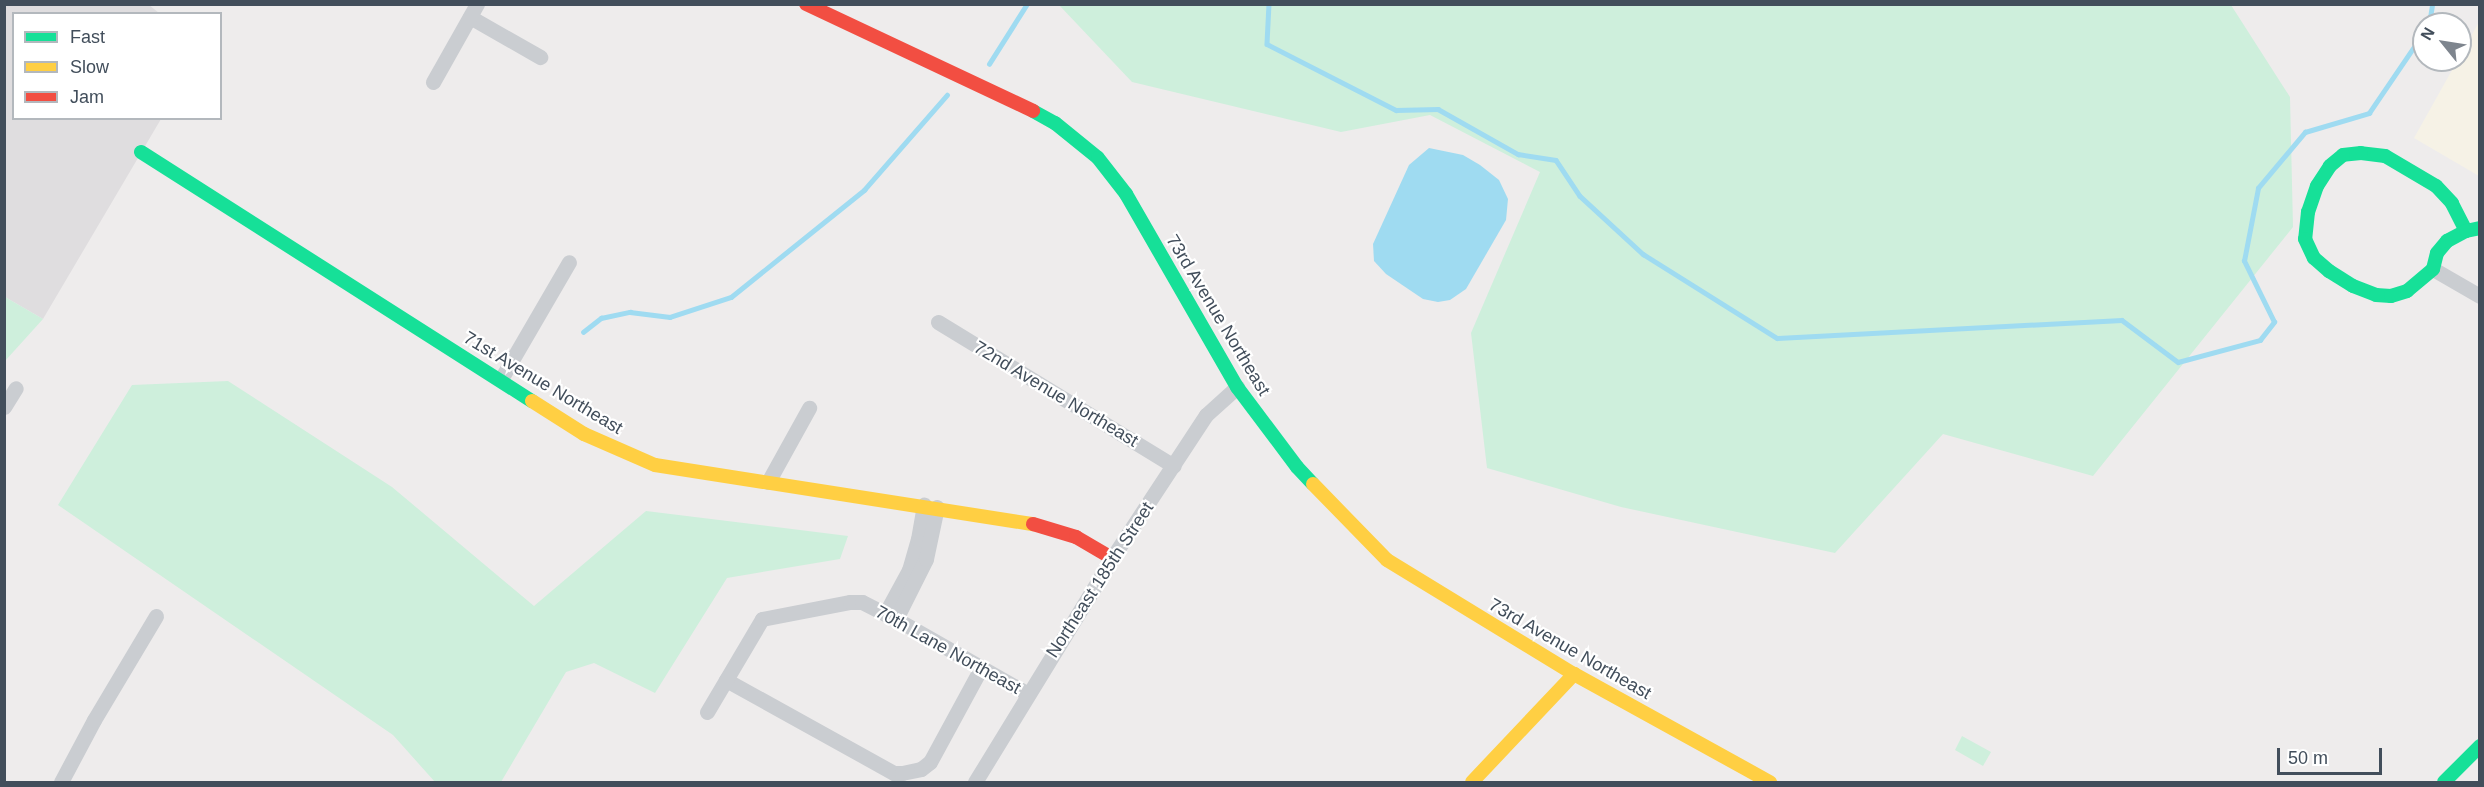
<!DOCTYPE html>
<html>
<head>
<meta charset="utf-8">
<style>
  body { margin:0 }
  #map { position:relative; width:2484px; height:787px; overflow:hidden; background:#eeecec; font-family:Arial,sans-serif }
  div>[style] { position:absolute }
  .commercial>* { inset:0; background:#f6f2e6 }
  .education>* { inset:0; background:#dfdddf }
  .green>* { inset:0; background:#ceefdc }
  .water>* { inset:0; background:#9fdbf1 }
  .stream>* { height:4.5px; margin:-2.25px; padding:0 2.25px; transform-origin:2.25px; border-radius:2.25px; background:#9fdbf1 }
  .street>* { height:15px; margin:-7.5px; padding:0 7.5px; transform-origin:7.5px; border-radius:7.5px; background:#cacdd1 }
  .fast>* { height:14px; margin:-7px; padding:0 7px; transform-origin:7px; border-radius:7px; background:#16e098 }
  .slow>* { height:14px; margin:-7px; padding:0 7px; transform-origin:7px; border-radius:7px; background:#ffcf43 }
  .jam>* { height:14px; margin:-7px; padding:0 7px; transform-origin:7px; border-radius:7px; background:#f24e42 }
  span { translate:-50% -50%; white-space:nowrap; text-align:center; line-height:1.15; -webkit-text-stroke:4.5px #fff; paint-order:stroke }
  .street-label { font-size:18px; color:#424e5b }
  .frame { position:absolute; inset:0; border:6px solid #424e5b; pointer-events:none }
  .legend { position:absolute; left:12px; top:12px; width:210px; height:108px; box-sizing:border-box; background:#fff; border:2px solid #b3b8bd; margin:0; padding:8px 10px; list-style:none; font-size:18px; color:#424e5b }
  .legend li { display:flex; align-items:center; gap:12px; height:30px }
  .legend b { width:30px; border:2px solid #b3b8bd }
  .north { position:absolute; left:2412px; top:12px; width:60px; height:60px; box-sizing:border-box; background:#fff; border:2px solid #b3b8bd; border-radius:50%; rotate:300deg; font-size:16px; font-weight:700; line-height:24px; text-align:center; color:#424e5b }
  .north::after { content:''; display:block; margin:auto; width:21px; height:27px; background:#7e858e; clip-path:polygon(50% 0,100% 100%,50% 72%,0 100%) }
  .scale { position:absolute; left:2277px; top:748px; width:105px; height:27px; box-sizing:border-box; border:3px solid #424e5b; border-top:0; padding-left:8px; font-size:18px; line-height:21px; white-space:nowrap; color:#424e5b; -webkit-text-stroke:4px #fff; paint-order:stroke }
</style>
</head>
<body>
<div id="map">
  <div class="commercial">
    <div style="clip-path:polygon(2479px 22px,2479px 176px,2414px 138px)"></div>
  </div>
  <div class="education">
    <div style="clip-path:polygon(5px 5px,149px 5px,159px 13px,14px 14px,14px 118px,161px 119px,43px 319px,5px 297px)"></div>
  </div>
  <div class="green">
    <div style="clip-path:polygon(1059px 5px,2231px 5px,2290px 97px,2293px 227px,2093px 476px,1943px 434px,1835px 553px,1621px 507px,1487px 468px,1471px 333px,1540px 172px,1430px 115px,1341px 132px,1132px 82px)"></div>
    <div style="clip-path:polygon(5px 297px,43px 319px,5px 361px)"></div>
    <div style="clip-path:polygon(228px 381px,392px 487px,534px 606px,646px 511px,848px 536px,840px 559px,727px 578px,655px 693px,594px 663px,566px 672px,501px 782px,435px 782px,393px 735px,58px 505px,132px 385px)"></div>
    <div style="clip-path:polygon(1962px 736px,1991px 752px,1983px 766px,1955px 750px)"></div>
  </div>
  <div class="water">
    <div style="clip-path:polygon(1429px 148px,1463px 155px,1480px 165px,1499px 180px,1508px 199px,1506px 220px,1466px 289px,1450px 300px,1438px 302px,1423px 299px,1386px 274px,1374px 261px,1373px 244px,1409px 165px)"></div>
  </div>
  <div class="stream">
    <div style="left:1269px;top:4px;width:40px;rotate:92.9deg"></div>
    <div style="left:1267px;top:44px;width:145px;rotate:27.1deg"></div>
    <div style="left:1396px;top:110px;width:42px;rotate:-1.4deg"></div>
    <div style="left:1438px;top:109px;width:92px;rotate:29.4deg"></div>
    <div style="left:1518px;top:154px;width:38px;rotate:9deg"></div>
    <div style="left:1556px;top:160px;width:43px;rotate:56.3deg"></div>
    <div style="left:1580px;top:196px;width:86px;rotate:42.6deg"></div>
    <div style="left:1643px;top:254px;width:158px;rotate:32.1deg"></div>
    <div style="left:1777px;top:338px;width:345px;rotate:-3deg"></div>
    <div style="left:2122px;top:320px;width:70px;rotate:36.9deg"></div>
    <div style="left:2178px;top:362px;width:85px;rotate:-15deg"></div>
    <div style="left:2260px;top:340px;width:23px;rotate:-52deg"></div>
    <div style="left:2274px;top:322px;width:68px;rotate:-116.2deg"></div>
    <div style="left:2244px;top:261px;width:74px;rotate:-79.1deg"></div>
    <div style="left:2258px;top:188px;width:73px;rotate:-50deg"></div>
    <div style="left:2305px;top:132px;width:67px;rotate:-16.5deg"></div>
    <div style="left:2369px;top:113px;width:98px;rotate:-55.8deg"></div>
    <div style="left:2256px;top:4px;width:2px"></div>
    <div style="left:2429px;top:24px;width:20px;rotate:-81deg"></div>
    <div style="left:989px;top:64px;width:71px;rotate:-57.7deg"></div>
    <div style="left:583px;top:332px;width:23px;rotate:-38deg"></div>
    <div style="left:601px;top:318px;width:30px;rotate:-12deg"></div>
    <div style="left:630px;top:312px;width:40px;rotate:7.1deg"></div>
    <div style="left:670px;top:317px;width:64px;rotate:-18.2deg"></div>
    <div style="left:731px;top:297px;width:171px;rotate:-38.8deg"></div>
    <div style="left:864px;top:190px;width:126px;rotate:-48.9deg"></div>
  </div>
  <div class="street">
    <div style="left:470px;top:17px;width:81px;rotate:29.7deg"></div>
    <div style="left:433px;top:82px;width:90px;rotate:-60.6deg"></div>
    <div style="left:2433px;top:269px;width:54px;rotate:29.9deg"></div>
    <div style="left:938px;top:322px;width:276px;rotate:31.4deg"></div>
    <div style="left:501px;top:379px;width:135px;rotate:-59.8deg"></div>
    <div style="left:4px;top:407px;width:22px;rotate:-58deg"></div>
    <div style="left:768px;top:482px;width:85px;rotate:-61deg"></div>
    <div style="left:885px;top:614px;width:50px;rotate:-61.4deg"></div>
    <div style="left:909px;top:570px;width:32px;rotate:-74deg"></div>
    <div style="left:918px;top:539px;width:35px;rotate:-80deg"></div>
    <div style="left:896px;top:619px;width:67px;rotate:-63.4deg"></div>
    <div style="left:926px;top:559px;width:53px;rotate:-78.1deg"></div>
    <div style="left:726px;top:680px;width:192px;rotate:29deg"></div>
    <div style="left:894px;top:773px;width:8px"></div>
    <div style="left:902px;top:773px;width:19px;rotate:-12deg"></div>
    <div style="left:921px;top:769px;width:11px;rotate:-38deg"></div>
    <div style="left:930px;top:762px;width:107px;rotate:-61.5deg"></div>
    <div style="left:707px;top:712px;width:108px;rotate:-59.4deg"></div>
    <div style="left:762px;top:619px;width:90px;rotate:-10.9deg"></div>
    <div style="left:850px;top:602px;width:12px"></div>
    <div style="left:862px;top:602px;width:38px;rotate:27deg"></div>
    <div style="left:896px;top:619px;width:152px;rotate:29.6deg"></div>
    <div style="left:61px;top:782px;width:70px;rotate:-62deg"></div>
    <div style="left:94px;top:720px;width:121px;rotate:-59.2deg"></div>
    <div style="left:975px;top:782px;width:263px;rotate:-58.5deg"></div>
    <div style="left:1112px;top:558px;width:171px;rotate:-56.7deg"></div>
    <div style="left:1206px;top:415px;width:42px;rotate:-42.1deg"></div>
  </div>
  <div class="fast">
    <div style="left:1033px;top:111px;width:25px;rotate:29deg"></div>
    <div style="left:1055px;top:123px;width:55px;rotate:39.1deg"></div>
    <div style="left:1098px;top:158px;width:46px;rotate:52.1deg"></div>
    <div style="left:1126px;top:194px;width:223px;rotate:60.1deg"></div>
    <div style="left:1237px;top:387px;width:100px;rotate:53.1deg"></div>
    <div style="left:1297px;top:467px;width:23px;rotate:47deg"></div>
    <div style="left:141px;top:152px;width:464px;rotate:32.5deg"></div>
    <div style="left:2466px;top:231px;width:31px;rotate:-117deg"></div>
    <div style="left:2452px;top:203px;width:23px;rotate:-133deg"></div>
    <div style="left:2436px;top:186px;width:59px;rotate:-149.5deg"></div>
    <div style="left:2385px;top:156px;width:24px;rotate:-173deg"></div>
    <div style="left:2361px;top:153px;width:18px;rotate:174deg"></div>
    <div style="left:2343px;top:155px;width:17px;rotate:140deg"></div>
    <div style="left:2330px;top:166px;width:24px;rotate:123deg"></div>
    <div style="left:2317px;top:186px;width:28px;rotate:109deg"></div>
    <div style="left:2308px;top:212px;width:27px;rotate:96deg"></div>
    <div style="left:2305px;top:239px;width:21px;rotate:65deg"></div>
    <div style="left:2314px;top:258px;width:20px;rotate:41deg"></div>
    <div style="left:2329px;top:271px;width:28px;rotate:32deg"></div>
    <div style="left:2353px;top:286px;width:25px;rotate:21deg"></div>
    <div style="left:2376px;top:295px;width:15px;rotate:4deg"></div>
    <div style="left:2391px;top:296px;width:17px;rotate:-17deg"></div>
    <div style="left:2407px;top:291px;width:34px;rotate:-40deg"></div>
    <div style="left:2433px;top:269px;width:16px;rotate:-76deg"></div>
    <div style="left:2437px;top:253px;width:16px;rotate:-50deg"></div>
    <div style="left:2447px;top:241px;width:21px;rotate:-28deg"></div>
    <div style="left:2466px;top:231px;width:14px;rotate:-12deg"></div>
    <div style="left:2444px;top:782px;width:51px;rotate:-45deg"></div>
  </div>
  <div class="slow">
    <div style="left:532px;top:401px;width:62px;rotate:32.4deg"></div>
    <div style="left:584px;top:434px;width:77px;rotate:23.6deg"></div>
    <div style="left:655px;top:465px;width:383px;rotate:8.9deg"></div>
    <div style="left:1313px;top:484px;width:106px;rotate:45.8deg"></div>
    <div style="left:1387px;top:560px;width:219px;rotate:31.4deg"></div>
    <div style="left:1574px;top:674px;width:224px;rotate:28.9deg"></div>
    <div style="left:1472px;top:782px;width:149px;rotate:-46.6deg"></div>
  </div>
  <div class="jam">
    <div style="left:806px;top:4px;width:251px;rotate:25.2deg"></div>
    <div style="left:1033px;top:524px;width:45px;rotate:16.8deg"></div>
    <div style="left:1076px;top:537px;width:42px;rotate:30.3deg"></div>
  </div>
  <div class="street-label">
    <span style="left:1218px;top:315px;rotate:59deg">73rd Avenue Northeast</span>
    <span style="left:543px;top:383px;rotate:31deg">71st Avenue Northeast</span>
    <span style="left:1056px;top:394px;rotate:31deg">72nd Avenue Northeast</span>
    <span style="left:1100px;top:580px;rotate:-57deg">Northeast 185th Street</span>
    <span style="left:1570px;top:649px;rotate:30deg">73rd Avenue Northeast</span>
    <span style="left:948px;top:650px;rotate:29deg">70th Lane Northeast</span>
  </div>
  <div class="frame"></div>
  <ul class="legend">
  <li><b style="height:8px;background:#16e098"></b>Fast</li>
  <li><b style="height:8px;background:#ffcf43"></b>Slow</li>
  <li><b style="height:8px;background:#f24e42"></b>Jam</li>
  </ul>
  <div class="north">N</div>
  <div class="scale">50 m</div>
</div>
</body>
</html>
